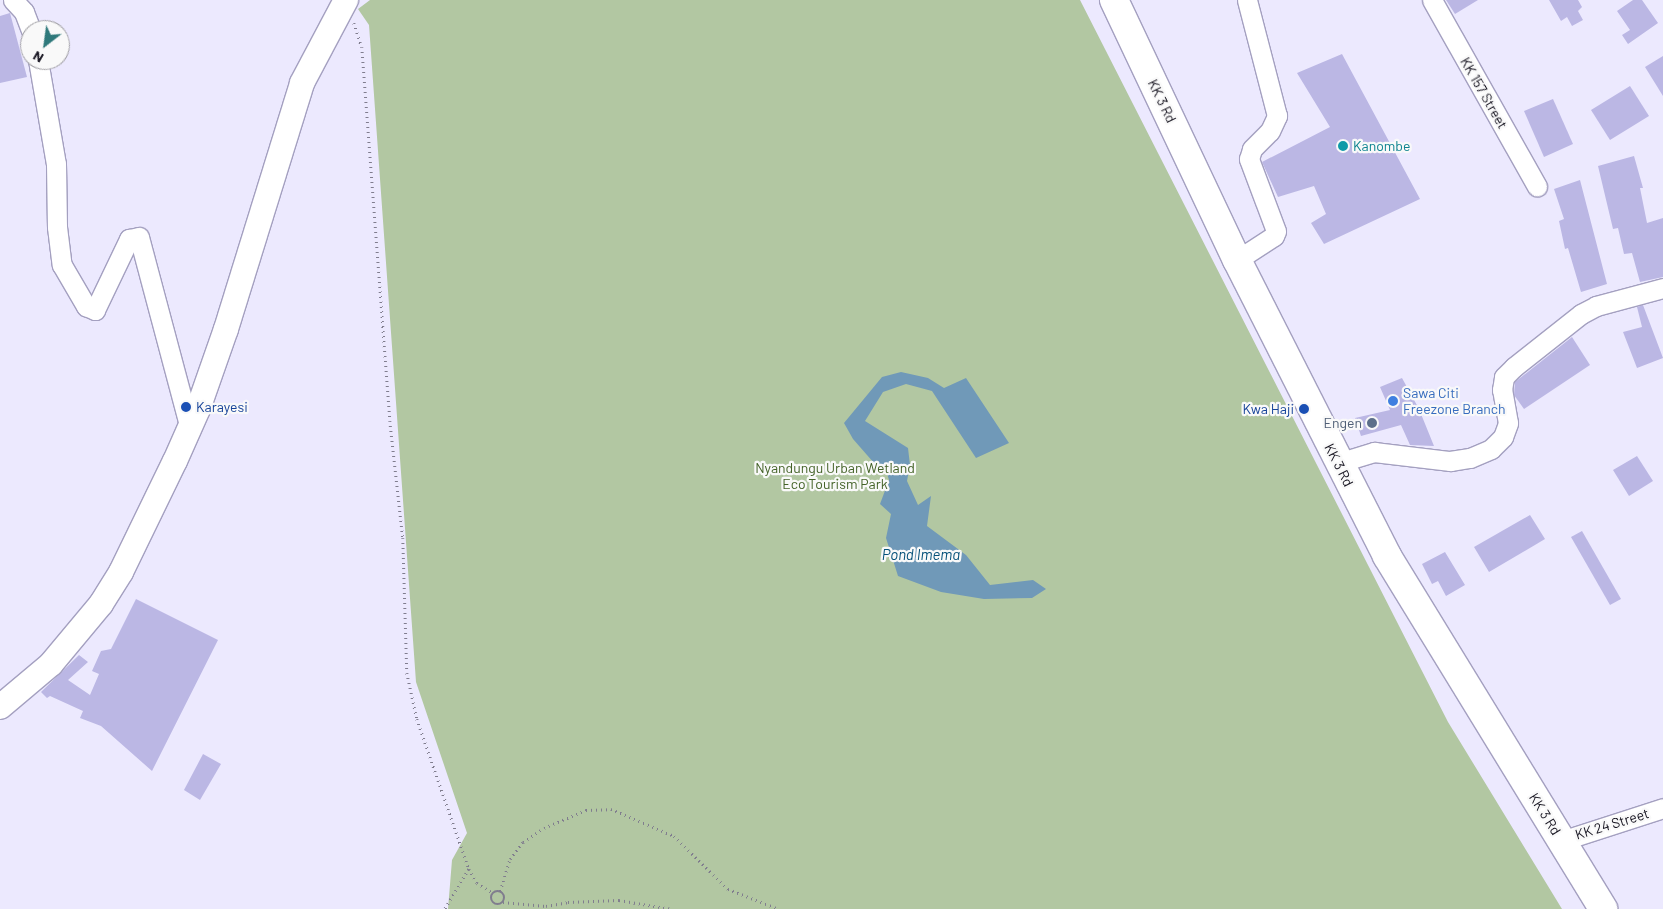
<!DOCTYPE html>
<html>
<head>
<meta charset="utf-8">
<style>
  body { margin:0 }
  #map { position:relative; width:1663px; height:909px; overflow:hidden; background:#ece9fe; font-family:Barlow,sans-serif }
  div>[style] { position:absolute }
  .green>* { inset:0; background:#b2c7a2 }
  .water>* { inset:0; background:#7099b8 }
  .building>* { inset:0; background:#bbb7e4 }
  .path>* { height:2.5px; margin-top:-1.25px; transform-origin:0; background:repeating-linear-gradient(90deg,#807d8e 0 1px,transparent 0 5px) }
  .path>.ring { margin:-1.25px; padding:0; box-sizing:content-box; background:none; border:2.5px solid #807d8e; border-radius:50% }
  .roads { filter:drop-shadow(1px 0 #a4a0c0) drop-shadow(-1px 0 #a4a0c0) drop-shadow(0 1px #a4a0c0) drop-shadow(0 -1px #a4a0c0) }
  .minor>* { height:19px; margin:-9.5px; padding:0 9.5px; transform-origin:9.5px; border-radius:9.5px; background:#fff }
  .major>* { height:24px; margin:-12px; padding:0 12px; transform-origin:12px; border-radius:12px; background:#fff }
  .highway>* { height:28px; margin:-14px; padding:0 14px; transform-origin:14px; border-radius:14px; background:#fff }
  .dots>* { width:14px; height:14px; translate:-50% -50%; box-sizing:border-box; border:2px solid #f9f9f9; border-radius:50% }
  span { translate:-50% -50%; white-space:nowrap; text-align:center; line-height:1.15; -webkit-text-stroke:4.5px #f9f9f9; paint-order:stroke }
  .street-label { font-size:14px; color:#15131f }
  .culture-label { font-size:14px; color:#0d838f }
  .left { translate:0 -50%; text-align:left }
  .shop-label { font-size:14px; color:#366cbe }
  .transit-label { font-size:14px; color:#164399 }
  .right { translate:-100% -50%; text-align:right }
  .service-label { font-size:14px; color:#4e5e75 }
  .park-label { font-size:14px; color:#436227 }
  .water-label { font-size:15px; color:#045079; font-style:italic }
  .north { position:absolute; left:20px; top:20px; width:50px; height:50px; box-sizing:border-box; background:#f9f9f9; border:1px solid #9e9da2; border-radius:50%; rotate:210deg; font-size:14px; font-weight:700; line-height:20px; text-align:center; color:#15131f }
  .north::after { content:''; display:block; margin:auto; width:18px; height:22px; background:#2f797b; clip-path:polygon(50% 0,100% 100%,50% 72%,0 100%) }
</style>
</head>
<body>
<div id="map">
  <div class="green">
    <div style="clip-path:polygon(370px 0,1080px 0,1448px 722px,1562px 909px,448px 909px,452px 860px,467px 833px,416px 682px,369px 25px,358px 9px)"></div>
  </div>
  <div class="water">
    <div style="clip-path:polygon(901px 372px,928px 378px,944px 388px,966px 378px,1009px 443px,976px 458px,932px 391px,906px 384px,883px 392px,865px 421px,908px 448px,910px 465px,907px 481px,918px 505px,931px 496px,927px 526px,966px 555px,990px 585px,1033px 580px,1046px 589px,1032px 598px,984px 599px,941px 592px,898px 576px,886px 538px,891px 514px,880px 504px,889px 480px,885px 467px,874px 463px,853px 439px,844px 423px,882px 377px)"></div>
  </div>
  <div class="building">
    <div style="clip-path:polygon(1446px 0,1478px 0,1455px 14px)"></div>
    <div style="clip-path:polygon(1549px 0,1578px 0,1582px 7px,1578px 11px,1583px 20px,1572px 26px,1567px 17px,1561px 21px)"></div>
    <div style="clip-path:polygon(1633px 0,1642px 0,1658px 23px,1628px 44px,1622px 35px,1630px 30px,1617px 11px)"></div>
    <div style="clip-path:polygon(10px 13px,27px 77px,0 83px,0 16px)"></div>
    <div style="clip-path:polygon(1342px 54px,1420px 199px,1324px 244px,1311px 223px,1326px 214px,1314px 186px,1278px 197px,1262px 162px,1330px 127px,1297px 73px)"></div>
    <div style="clip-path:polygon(1663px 56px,1663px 96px,1645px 67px)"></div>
    <div style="clip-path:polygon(1630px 86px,1649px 116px,1610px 140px,1591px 110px)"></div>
    <div style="clip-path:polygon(1553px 99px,1573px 144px,1544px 157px,1524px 111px)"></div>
    <div style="clip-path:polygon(1634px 156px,1643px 188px,1640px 188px,1647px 223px,1663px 218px,1663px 277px,1640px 282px,1632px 253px,1624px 254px,1618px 228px,1613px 229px,1598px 166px)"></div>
    <div style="clip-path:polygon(1580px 180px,1607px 284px,1581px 292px,1568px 248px,1565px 249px,1559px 221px,1564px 219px,1554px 189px)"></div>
    <div style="clip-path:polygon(1643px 305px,1663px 358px,1637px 368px,1623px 332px,1642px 327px,1637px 307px)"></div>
    <div style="clip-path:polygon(1572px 337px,1590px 365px,1524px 409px,1514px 395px,1515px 382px)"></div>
    <div style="clip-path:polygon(1402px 378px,1419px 409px,1434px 446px,1410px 445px,1401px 425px,1361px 436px,1355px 418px,1390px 410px,1380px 387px)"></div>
    <div style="clip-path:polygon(1637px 456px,1653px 481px,1629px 496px,1613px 470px)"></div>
    <div style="clip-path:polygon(1530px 515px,1545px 539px,1489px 572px,1474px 547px)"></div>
    <div style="clip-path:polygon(1582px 531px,1621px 599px,1610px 605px,1571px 537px)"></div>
    <div style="clip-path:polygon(1445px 552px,1465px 585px,1446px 596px,1438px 581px,1432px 584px,1422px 564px)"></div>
    <div style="clip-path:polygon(136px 599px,218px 640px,152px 771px,101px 726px,80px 718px,83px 711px,50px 696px,47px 698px,41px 692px,79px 655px,88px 662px,68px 680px,90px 695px,99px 674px,92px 671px,101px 651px,111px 649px)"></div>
    <div style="clip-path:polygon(203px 754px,221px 764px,200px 800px,184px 790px)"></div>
  </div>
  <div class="path">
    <div style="left:354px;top:23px;width:25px;rotate:72deg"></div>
    <div style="left:362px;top:47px;width:375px;rotate:85.7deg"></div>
    <div style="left:390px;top:421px;width:118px;rotate:83.7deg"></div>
    <div style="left:403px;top:538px;width:135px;rotate:88.3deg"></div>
    <div style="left:407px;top:673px;width:47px;rotate:77.7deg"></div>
    <div style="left:417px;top:719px;width:159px;rotate:70.9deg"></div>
    <div style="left:469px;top:869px;width:47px;rotate:121deg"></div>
    <div style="left:469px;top:869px;width:16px;rotate:60deg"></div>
    <div style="left:477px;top:883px;width:19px;rotate:32deg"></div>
    <div style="left:500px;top:891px;width:34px;rotate:-73deg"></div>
    <div style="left:510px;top:859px;width:21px;rotate:-53deg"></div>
    <div style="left:523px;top:842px;width:25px;rotate:-34deg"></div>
    <div style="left:544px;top:828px;width:46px;rotate:-23.2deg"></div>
    <div style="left:586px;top:810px;width:25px;rotate:-2deg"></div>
    <div style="left:611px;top:809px;width:69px;rotate:23.2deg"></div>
    <div style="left:674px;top:836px;width:76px;rotate:44.5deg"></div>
    <div style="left:728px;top:889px;width:55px;rotate:21.4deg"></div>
    <div class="ring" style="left:491px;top:891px;width:11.5px;height:11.5px"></div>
    <div style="left:503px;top:902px;width:43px;rotate:5.3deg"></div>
    <div style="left:546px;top:906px;width:22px;rotate:-10deg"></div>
    <div style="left:568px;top:902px;width:51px;rotate:-2.2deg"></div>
    <div style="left:619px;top:900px;width:53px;rotate:9.8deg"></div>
  </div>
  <div class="roads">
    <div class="minor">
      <div style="left:13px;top:0;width:16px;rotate:47deg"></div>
      <div style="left:24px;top:12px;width:19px;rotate:69deg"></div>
      <div style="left:1432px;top:0;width:214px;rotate:60.6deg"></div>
      <div style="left:38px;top:60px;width:106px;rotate:80.2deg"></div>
      <div style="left:56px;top:164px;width:63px;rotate:89.1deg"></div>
      <div style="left:57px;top:227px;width:38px;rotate:83deg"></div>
      <div style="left:62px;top:265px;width:48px;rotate:59.7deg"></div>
      <div style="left:86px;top:306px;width:10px;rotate:24deg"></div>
      <div style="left:95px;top:310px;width:79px;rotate:-64.4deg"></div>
      <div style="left:129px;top:239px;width:10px;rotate:-11deg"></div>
      <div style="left:139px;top:237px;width:199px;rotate:75.1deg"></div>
      <div style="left:1237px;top:260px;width:44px;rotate:-33deg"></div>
      <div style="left:1274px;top:236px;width:5px;rotate:-68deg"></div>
      <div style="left:1276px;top:231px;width:77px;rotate:-110.6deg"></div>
      <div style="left:1249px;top:159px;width:10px;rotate:-73deg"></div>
      <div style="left:1252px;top:149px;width:25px;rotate:-45deg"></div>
      <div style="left:1270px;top:131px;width:17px;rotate:-65deg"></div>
      <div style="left:1277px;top:116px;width:120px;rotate:-104.5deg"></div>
      <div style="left:1338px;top:463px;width:38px;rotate:-17deg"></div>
      <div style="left:1374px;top:452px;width:77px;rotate:6.8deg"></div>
      <div style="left:1450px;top:461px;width:20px;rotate:-9deg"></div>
      <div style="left:1470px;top:458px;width:23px;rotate:-23deg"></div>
      <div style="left:1491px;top:449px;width:17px;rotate:-45deg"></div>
      <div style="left:1503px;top:437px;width:15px;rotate:-70deg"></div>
      <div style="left:1508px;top:423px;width:34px;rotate:-100deg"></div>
      <div style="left:1502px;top:390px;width:13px;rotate:-81deg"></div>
      <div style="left:1504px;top:377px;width:14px;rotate:-45deg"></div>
      <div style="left:1514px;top:367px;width:85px;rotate:-38.3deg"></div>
      <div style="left:1581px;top:314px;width:17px;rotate:-28deg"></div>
      <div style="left:1596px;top:306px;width:69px;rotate:-15deg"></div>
      <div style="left:1561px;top:841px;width:107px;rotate:-17.9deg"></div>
    </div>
    <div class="major">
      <div style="left:0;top:707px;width:67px;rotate:-40.1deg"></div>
      <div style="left:51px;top:664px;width:78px;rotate:-50.2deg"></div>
      <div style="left:101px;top:604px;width:38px;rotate:-58deg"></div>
      <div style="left:121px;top:572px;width:123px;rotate:-64.1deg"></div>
      <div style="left:175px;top:461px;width:57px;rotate:-66.1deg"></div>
      <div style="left:198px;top:409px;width:85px;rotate:-70.7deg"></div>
      <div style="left:226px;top:329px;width:257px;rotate:-72.8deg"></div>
      <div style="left:302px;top:83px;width:94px;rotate:-62.1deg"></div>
    </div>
    <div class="highway">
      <div style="left:1114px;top:0;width:288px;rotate:64.7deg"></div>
      <div style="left:1237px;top:260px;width:332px;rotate:63.1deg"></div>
      <div style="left:1387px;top:556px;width:414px;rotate:58.5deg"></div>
    </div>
  </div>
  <div class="dots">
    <div style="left:1343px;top:146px;background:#0f9aa8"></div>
    <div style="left:1393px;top:401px;background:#3f7fe0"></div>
    <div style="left:186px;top:407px;background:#1a4fb4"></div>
    <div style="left:1304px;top:409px;background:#1a4fb4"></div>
    <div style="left:1372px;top:423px;background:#5c6f8a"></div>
  </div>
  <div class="street-label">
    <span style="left:1484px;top:93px;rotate:60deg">KK 157 Street</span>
    <span style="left:1162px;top:101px;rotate:64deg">KK 3 Rd</span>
    <span style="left:1339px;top:465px;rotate:63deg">KK 3 Rd</span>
    <span style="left:1545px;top:814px;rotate:58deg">KK 3 Rd</span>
    <span style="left:1612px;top:824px;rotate:-17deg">KK 24 Street</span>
  </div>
  <div class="culture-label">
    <span class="left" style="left:1353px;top:146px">Kanombe</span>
  </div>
  <div class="shop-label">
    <span class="left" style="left:1403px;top:401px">Sawa Citi<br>Freezone Branch</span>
  </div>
  <div class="transit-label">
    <span class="left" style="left:196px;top:407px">Karayesi</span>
    <span class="right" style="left:1294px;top:409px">Kwa Haji</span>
  </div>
  <div class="service-label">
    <span class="right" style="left:1362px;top:423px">Engen</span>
  </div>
  <div class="park-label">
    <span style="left:835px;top:476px">Nyandungu Urban Wetland<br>Eco Tourism Park</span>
  </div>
  <div class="water-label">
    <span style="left:921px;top:555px">Pond Imema</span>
  </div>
  <div class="north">N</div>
</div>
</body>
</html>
